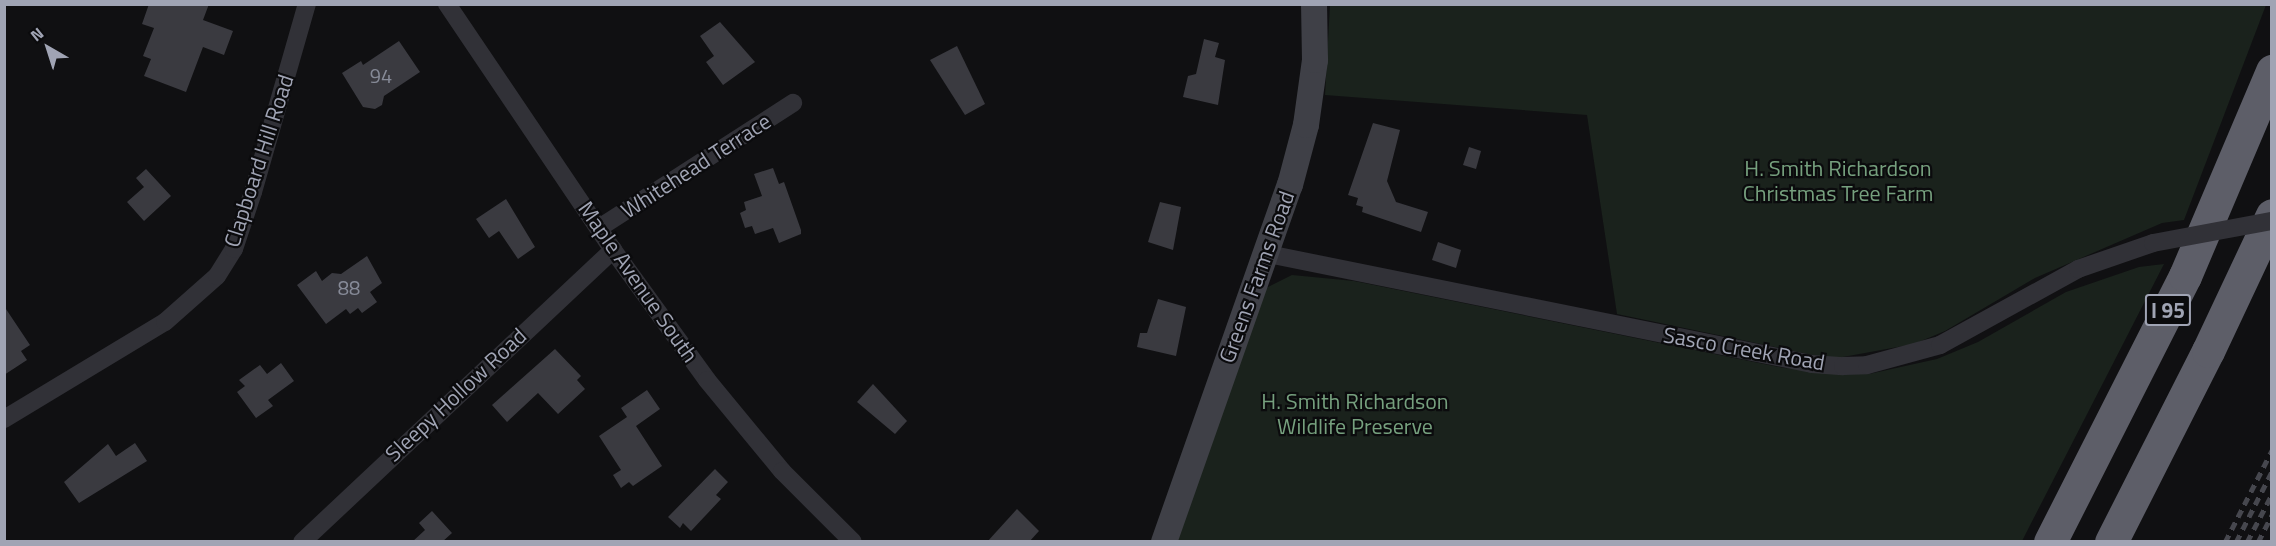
<!DOCTYPE html>
<html>
<head>
<meta charset="utf-8">
<style>
  body { margin:0 }
  #map { position:relative; width:2276px; height:546px; overflow:hidden; background:#101012; font-family:"Titillium Web",sans-serif }
  div>[style] { position:absolute }
  .green>* { inset:0; background:#1a221c }
  .building>* { inset:0; background:#3a3a40 }
  .street>* { height:18px; margin:-9px; padding:0 9px; transform-origin:9px; border-radius:9px; background:#313137 }
  .secondary>* { height:26px; margin:-13px; padding:0 13px; transform-origin:13px; border-radius:13px; background:#3f4047 }
  .highway>* { height:33px; margin:-16.5px; padding:0 16.5px; transform-origin:16.5px; border-radius:16.5px; background:#5d5e68 }
  .rail>* { height:4.5px; margin-top:-2.25px; transform-origin:0; background:repeating-linear-gradient(90deg,#46474e 0 8px,transparent 0 14px) }
  .street-bridge>* { height:18px; margin:-9px; padding:0 9px; transform-origin:9px; border-radius:9px; background:#313137 }
  span { translate:-50% -50%; white-space:nowrap; text-align:center; line-height:1.15; -webkit-text-stroke:4.5px #0b0b0d; paint-order:stroke }
  .number-label { font-size:20px; color:#868a97 }
  .number-label span { -webkit-text-stroke-width:0 }
  .shield-label span { padding:2px 4px; background:#0b0b0d; border:2px solid; border-radius:4px; -webkit-text-stroke-width:0 }
  .shield-label { font-size:21px; color:#a0a4b4; font-weight:700 }
  .street-label { font-size:22px; color:#a0a4b4 }
  .park-label { font-size:22px; color:#76a07e }
  .frame { position:absolute; inset:0; border:6px solid #a0a4b4; pointer-events:none }
  .north { position:absolute; left:18px; top:18px; width:60px; height:60px; -webkit-text-stroke:4px #0b0b0d; paint-order:stroke; rotate:321deg; font-size:16px; font-weight:700; line-height:24px; text-align:center; color:#a0a4b4 }
  .north::after { content:''; display:block; margin:auto; width:21px; height:27px; background:#a0a4b4; clip-path:polygon(50% 0,100% 100%,50% 72%,0 100%) }
</style>
</head>
<body>
<div id="map">
  <div class="green">
    <div style="clip-path:polygon(1330px 5px,2266px 5px,2184px 220px,2162px 223px,2035px 278px,1945px 331px,1914px 344px,1832px 359px,1617px 314px,1587px 115px,1325px 95px)"></div>
    <div style="clip-path:polygon(2164px 264px,2022px 541px,1175px 542px,1266px 288px,1292px 275px,1354px 281px,1784px 368px,1869px 374px,1937px 359px,1978px 342px,2066px 292px,2139px 267px)"></div>
  </div>
  <div class="building">
    <div style="clip-path:polygon(149px 4px,209px 4px,203px 20px,233px 31px,224px 55px,203px 47px,186px 92px,144px 76px,151px 59px,143px 56px,154px 28px,142px 24px)"></div>
    <div style="clip-path:polygon(720px 22px,755px 62px,723px 85px,706px 62px,714px 56px,700px 36px)"></div>
    <div style="clip-path:polygon(1204px 39px,1219px 43px,1215px 57px,1225px 60px,1218px 105px,1183px 97px,1188px 76px,1196px 74px)"></div>
    <div style="clip-path:polygon(399px 41px,420px 72px,384px 96px,382px 105px,375px 109px,363px 107px,342px 73px,361px 61px,363px 65px)"></div>
    <div style="clip-path:polygon(957px 46px,985px 104px,965px 115px,930px 60px)"></div>
    <div style="clip-path:polygon(1373px 123px,1400px 130px,1387px 181px,1396px 202px,1428px 212px,1421px 232px,1362px 212px,1363px 207px,1356px 205px,1358px 198px,1348px 195px)"></div>
    <div style="clip-path:polygon(1469px 147px,1481px 151px,1476px 169px,1463px 165px)"></div>
    <div style="clip-path:polygon(773px 168px,779px 184px,784px 182px,801px 230px,801px 234px,779px 243px,773px 228px,755px 234px,752px 226px,745px 228px,740px 213px,746px 210px,744px 202px,762px 196px,754px 174px)"></div>
    <div style="clip-path:polygon(146px 169px,171px 196px,144px 221px,127px 202px,144px 187px,136px 178px)"></div>
    <div style="clip-path:polygon(506px 199px,535px 247px,518px 259px,499px 231px,489px 238px,476px 219px)"></div>
    <div style="clip-path:polygon(1160px 202px,1181px 207px,1173px 250px,1148px 242px)"></div>
    <div style="clip-path:polygon(1438px 242px,1461px 250px,1456px 268px,1432px 260px)"></div>
    <div style="clip-path:polygon(367px 256px,382px 283px,370px 292px,377px 302px,362px 313px,358px 308px,350px 314px,346px 309px,326px 324px,297px 285px,316px 271px,322px 281px,332px 273px,341px 274px)"></div>
    <div style="clip-path:polygon(1158px 299px,1186px 307px,1176px 356px,1137px 347px,1140px 333px,1147px 333px)"></div>
    <div style="clip-path:polygon(4px 306px,30px 345px,21px 351px,27px 360px,4px 375px)"></div>
    <div style="clip-path:polygon(555px 349px,581px 376px,577px 380px,585px 389px,558px 414px,538px 393px,507px 422px,492px 405px)"></div>
    <div style="clip-path:polygon(281px 363px,294px 381px,268px 400px,273px 406px,256px 418px,237px 392px,245px 386px,239px 380px,260px 365px,267px 374px)"></div>
    <div style="clip-path:polygon(873px 384px,907px 421px,895px 434px,857px 402px)"></div>
    <div style="clip-path:polygon(647px 390px,660px 409px,636px 426px,662px 466px,633px 486px,629px 482px,621px 488px,613px 475px,621px 470px,599px 436px,627px 417px,621px 408px)"></div>
    <div style="clip-path:polygon(135px 443px,147px 461px,79px 503px,64px 482px,108px 444px,116px 456px)"></div>
    <div style="clip-path:polygon(715px 469px,728px 482px,716px 495px,721px 499px,691px 531px,683px 523px,680px 528px,668px 517px)"></div>
    <div style="clip-path:polygon(1017px 509px,1039px 531px,1029px 542px,987px 542px)"></div>
    <div style="clip-path:polygon(432px 511px,452px 533px,442px 542px,412px 542px,425px 530px,419px 523px)"></div>
  </div>
  <div class="street">
    <div style="left:447px;top:4px;width:297px;rotate:56deg"></div>
    <div style="left:613px;top:250px;width:160px;rotate:54.1deg"></div>
    <div style="left:707px;top:380px;width:118px;rotate:50.5deg"></div>
    <div style="left:782px;top:471px;width:100px;rotate:45deg"></div>
    <div style="left:599px;top:228px;width:231px;rotate:-32.8deg"></div>
    <div style="left:1268px;top:254px;width:555px;rotate:11.43deg"></div>
    <div style="left:1812px;top:364px;width:31px;rotate:4deg"></div>
    <div style="left:1843px;top:366px;width:24px;rotate:-2deg"></div>
    <div style="left:1867px;top:365px;width:76px;rotate:-15.3deg"></div>
    <div style="left:1940px;top:345px;width:158px;rotate:-28.8deg"></div>
    <div style="left:2078px;top:269px;width:79px;rotate:-19.1deg"></div>
    <div style="left:4px;top:419px;width:188px;rotate:-31.1deg"></div>
    <div style="left:165px;top:322px;width:69px;rotate:-41.5deg"></div>
    <div style="left:217px;top:276px;width:32px;rotate:-58deg"></div>
    <div style="left:234px;top:249px;width:60px;rotate:-71.6deg"></div>
    <div style="left:253px;top:192px;width:196px;rotate:-74deg"></div>
    <div style="left:302px;top:542px;width:427px;rotate:-43.2deg"></div>
  </div>
  <div class="secondary">
    <div style="left:1164px;top:542px;width:379px;rotate:-70.6deg"></div>
    <div style="left:1290px;top:185px;width:62px;rotate:-75.1deg"></div>
    <div style="left:1306px;top:125px;width:66px;rotate:-82.1deg"></div>
    <div style="left:1315px;top:60px;width:56px;rotate:-91deg"></div>
  </div>
  <div class="highway">
    <div style="left:2050px;top:542px;width:298px;rotate:-63.1deg"></div>
    <div style="left:2185px;top:276px;width:223px;rotate:-67deg"></div>
    <div style="left:2111px;top:542px;width:214px;rotate:-63.1deg"></div>
    <div style="left:2208px;top:351px;width:150px;rotate:-64.8deg"></div>
  </div>
  <div class="rail">
    <div style="left:2225px;top:542px;width:103px;rotate:-62.9deg"></div>
    <div style="left:2236px;top:542px;width:80px;rotate:-63.1deg"></div>
    <div style="left:2247px;top:542px;width:54px;rotate:-62.5deg"></div>
    <div style="left:2258px;top:542px;width:30px;rotate:-63deg"></div>
  </div>
  <div class="street-bridge">
    <div style="left:2153px;top:243px;width:121px;rotate:-10.5deg"></div>
  </div>
  <div class="number-label">
    <span style="left:381px;top:75px">94</span>
    <span style="left:349px;top:287px">88</span>
  </div>
  <div class="shield-label">
    <span style="left:2168px;top:310px">I 95</span>
  </div>
  <div class="street-label">
    <span style="left:259px;top:161px;rotate:-72deg">Clapboard Hill Road</span>
    <span style="left:696px;top:166px;rotate:-33deg">Whitehead Terrace</span>
    <span style="left:1257px;top:277px;rotate:-70deg">Greens Farms Road</span>
    <span style="left:638px;top:282px;rotate:55deg">Maple Avenue South</span>
    <span style="left:1744px;top:349px;rotate:10deg">Sasco Creek Road</span>
    <span style="left:456px;top:395px;rotate:-43deg">Sleepy Hollow Road</span>
  </div>
  <div class="park-label">
    <span style="left:1838px;top:181px">H. Smith Richardson<br>Christmas Tree Farm</span>
    <span style="left:1355px;top:414px">H. Smith Richardson<br>Wildlife Preserve</span>
  </div>
  <div class="frame"></div>
  <div class="north">N</div>
</div>
</body>
</html>
